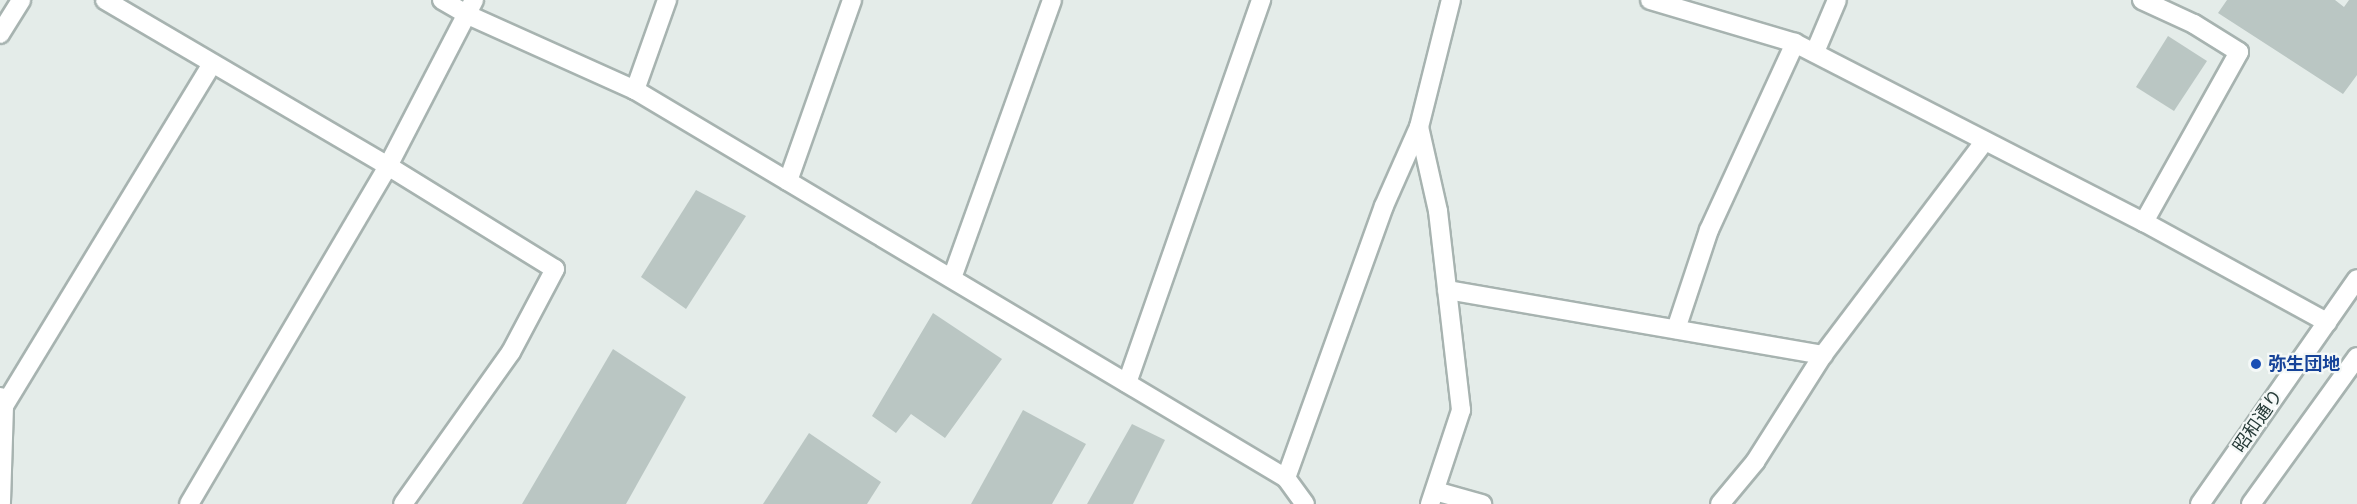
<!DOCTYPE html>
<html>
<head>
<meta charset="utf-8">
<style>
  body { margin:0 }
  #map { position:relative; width:2357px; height:504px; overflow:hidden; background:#e4ece9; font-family:"Asap Condensed","Noto Sans JP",sans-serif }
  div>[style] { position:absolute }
  .building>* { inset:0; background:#bac6c3 }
  .roads { filter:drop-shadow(2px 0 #a7b3b0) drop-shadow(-2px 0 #a7b3b0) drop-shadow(0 2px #a7b3b0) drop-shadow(0 -2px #a7b3b0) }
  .minor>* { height:18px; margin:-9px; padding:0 9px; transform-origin:9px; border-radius:9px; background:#fff }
  .dots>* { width:16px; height:16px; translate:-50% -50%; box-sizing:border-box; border:3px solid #f4f8f7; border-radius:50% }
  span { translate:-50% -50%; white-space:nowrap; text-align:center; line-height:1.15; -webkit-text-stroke:4.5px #f4f8f7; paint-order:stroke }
  .transit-label { font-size:18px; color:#164399; font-weight:700 }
  .left { translate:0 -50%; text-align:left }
  .street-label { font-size:18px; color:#263b38 }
</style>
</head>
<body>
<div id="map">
  <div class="building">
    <div style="clip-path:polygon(2227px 0,2335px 0,2344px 7px,2349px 0,2357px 0,2357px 75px,2343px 94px,2218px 13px)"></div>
    <div style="clip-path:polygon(2168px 36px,2207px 61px,2174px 111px,2136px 87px)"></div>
    <div style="clip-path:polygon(696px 190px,746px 216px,686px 309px,641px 277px)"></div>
    <div style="clip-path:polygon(933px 313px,1002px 359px,945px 438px,911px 414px,896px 433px,872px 416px)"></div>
    <div style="clip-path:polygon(613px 349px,686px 397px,626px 504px,522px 504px)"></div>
    <div style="clip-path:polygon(1023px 410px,1086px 444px,1052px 504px,971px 504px)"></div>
    <div style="clip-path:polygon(1132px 424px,1165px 440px,1133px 504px,1087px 504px)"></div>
    <div style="clip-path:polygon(809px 433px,881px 482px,867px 504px,763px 504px)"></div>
  </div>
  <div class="roads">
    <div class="minor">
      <div style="left:105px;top:0;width:328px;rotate:30.4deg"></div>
      <div style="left:388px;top:166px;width:196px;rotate:31.7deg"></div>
      <div style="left:555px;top:269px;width:94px;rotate:117.9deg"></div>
      <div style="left:511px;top:352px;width:186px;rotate:125.4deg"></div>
      <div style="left:442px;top:0;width:30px;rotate:30deg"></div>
      <div style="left:468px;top:15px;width:183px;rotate:24.2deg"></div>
      <div style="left:635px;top:90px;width:758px;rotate:30.8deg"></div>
      <div style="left:1286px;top:478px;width:32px;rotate:54deg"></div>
      <div style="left:1650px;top:0;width:151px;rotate:16.5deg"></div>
      <div style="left:1795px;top:43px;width:392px;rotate:27.2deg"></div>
      <div style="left:2144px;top:222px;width:209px;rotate:28.7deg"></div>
      <div style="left:2142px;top:0;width:57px;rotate:24.8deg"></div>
      <div style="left:2194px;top:24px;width:53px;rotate:31.9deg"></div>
      <div style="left:2239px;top:52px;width:195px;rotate:119.2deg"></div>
      <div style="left:0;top:34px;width:40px;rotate:-58deg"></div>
      <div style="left:1815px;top:52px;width:56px;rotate:-67.1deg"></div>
      <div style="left:635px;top:90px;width:96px;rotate:-70.4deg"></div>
      <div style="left:788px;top:181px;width:192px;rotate:-70.5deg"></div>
      <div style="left:952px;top:278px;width:295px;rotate:-70.2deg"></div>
      <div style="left:1447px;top:290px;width:382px;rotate:9.8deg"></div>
      <div style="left:1676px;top:329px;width:104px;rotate:-71.6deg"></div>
      <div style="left:1709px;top:230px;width:206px;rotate:-65.3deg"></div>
      <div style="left:1127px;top:383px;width:406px;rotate:-70.7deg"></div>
      <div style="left:0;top:397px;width:10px;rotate:66deg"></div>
      <div style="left:4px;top:406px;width:98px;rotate:91.8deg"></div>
      <div style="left:4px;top:406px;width:400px;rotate:-58.7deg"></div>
      <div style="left:1286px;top:478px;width:289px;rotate:-70.2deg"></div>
      <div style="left:1384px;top:206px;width:86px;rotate:-66.1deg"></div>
      <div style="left:1435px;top:491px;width:49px;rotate:15.5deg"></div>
      <div style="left:189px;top:504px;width:392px;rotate:-59.5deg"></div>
      <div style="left:388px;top:166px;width:187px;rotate:-62.6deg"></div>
      <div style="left:1430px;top:504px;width:99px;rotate:-71.7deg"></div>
      <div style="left:1461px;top:410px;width:200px;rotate:-96.6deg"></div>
      <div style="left:1438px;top:211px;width:86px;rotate:-102.7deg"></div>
      <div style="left:1419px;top:127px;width:131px;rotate:-75.9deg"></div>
      <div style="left:1720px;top:504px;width:55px;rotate:-50.2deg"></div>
      <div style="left:1755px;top:462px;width:127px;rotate:-57.6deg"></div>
      <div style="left:1823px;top:355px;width:267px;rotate:-52.9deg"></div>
      <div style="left:2200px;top:504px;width:274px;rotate:-55.1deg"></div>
      <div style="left:2251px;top:504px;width:181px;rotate:-54.2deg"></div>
    </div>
  </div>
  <div class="dots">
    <div style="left:2256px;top:364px;background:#1a4fb4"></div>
  </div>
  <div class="transit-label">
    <span class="left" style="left:2268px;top:364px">弥生団地</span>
  </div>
  <div class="street-label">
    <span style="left:2258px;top:421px;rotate:-55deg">昭和通り</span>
  </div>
</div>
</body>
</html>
